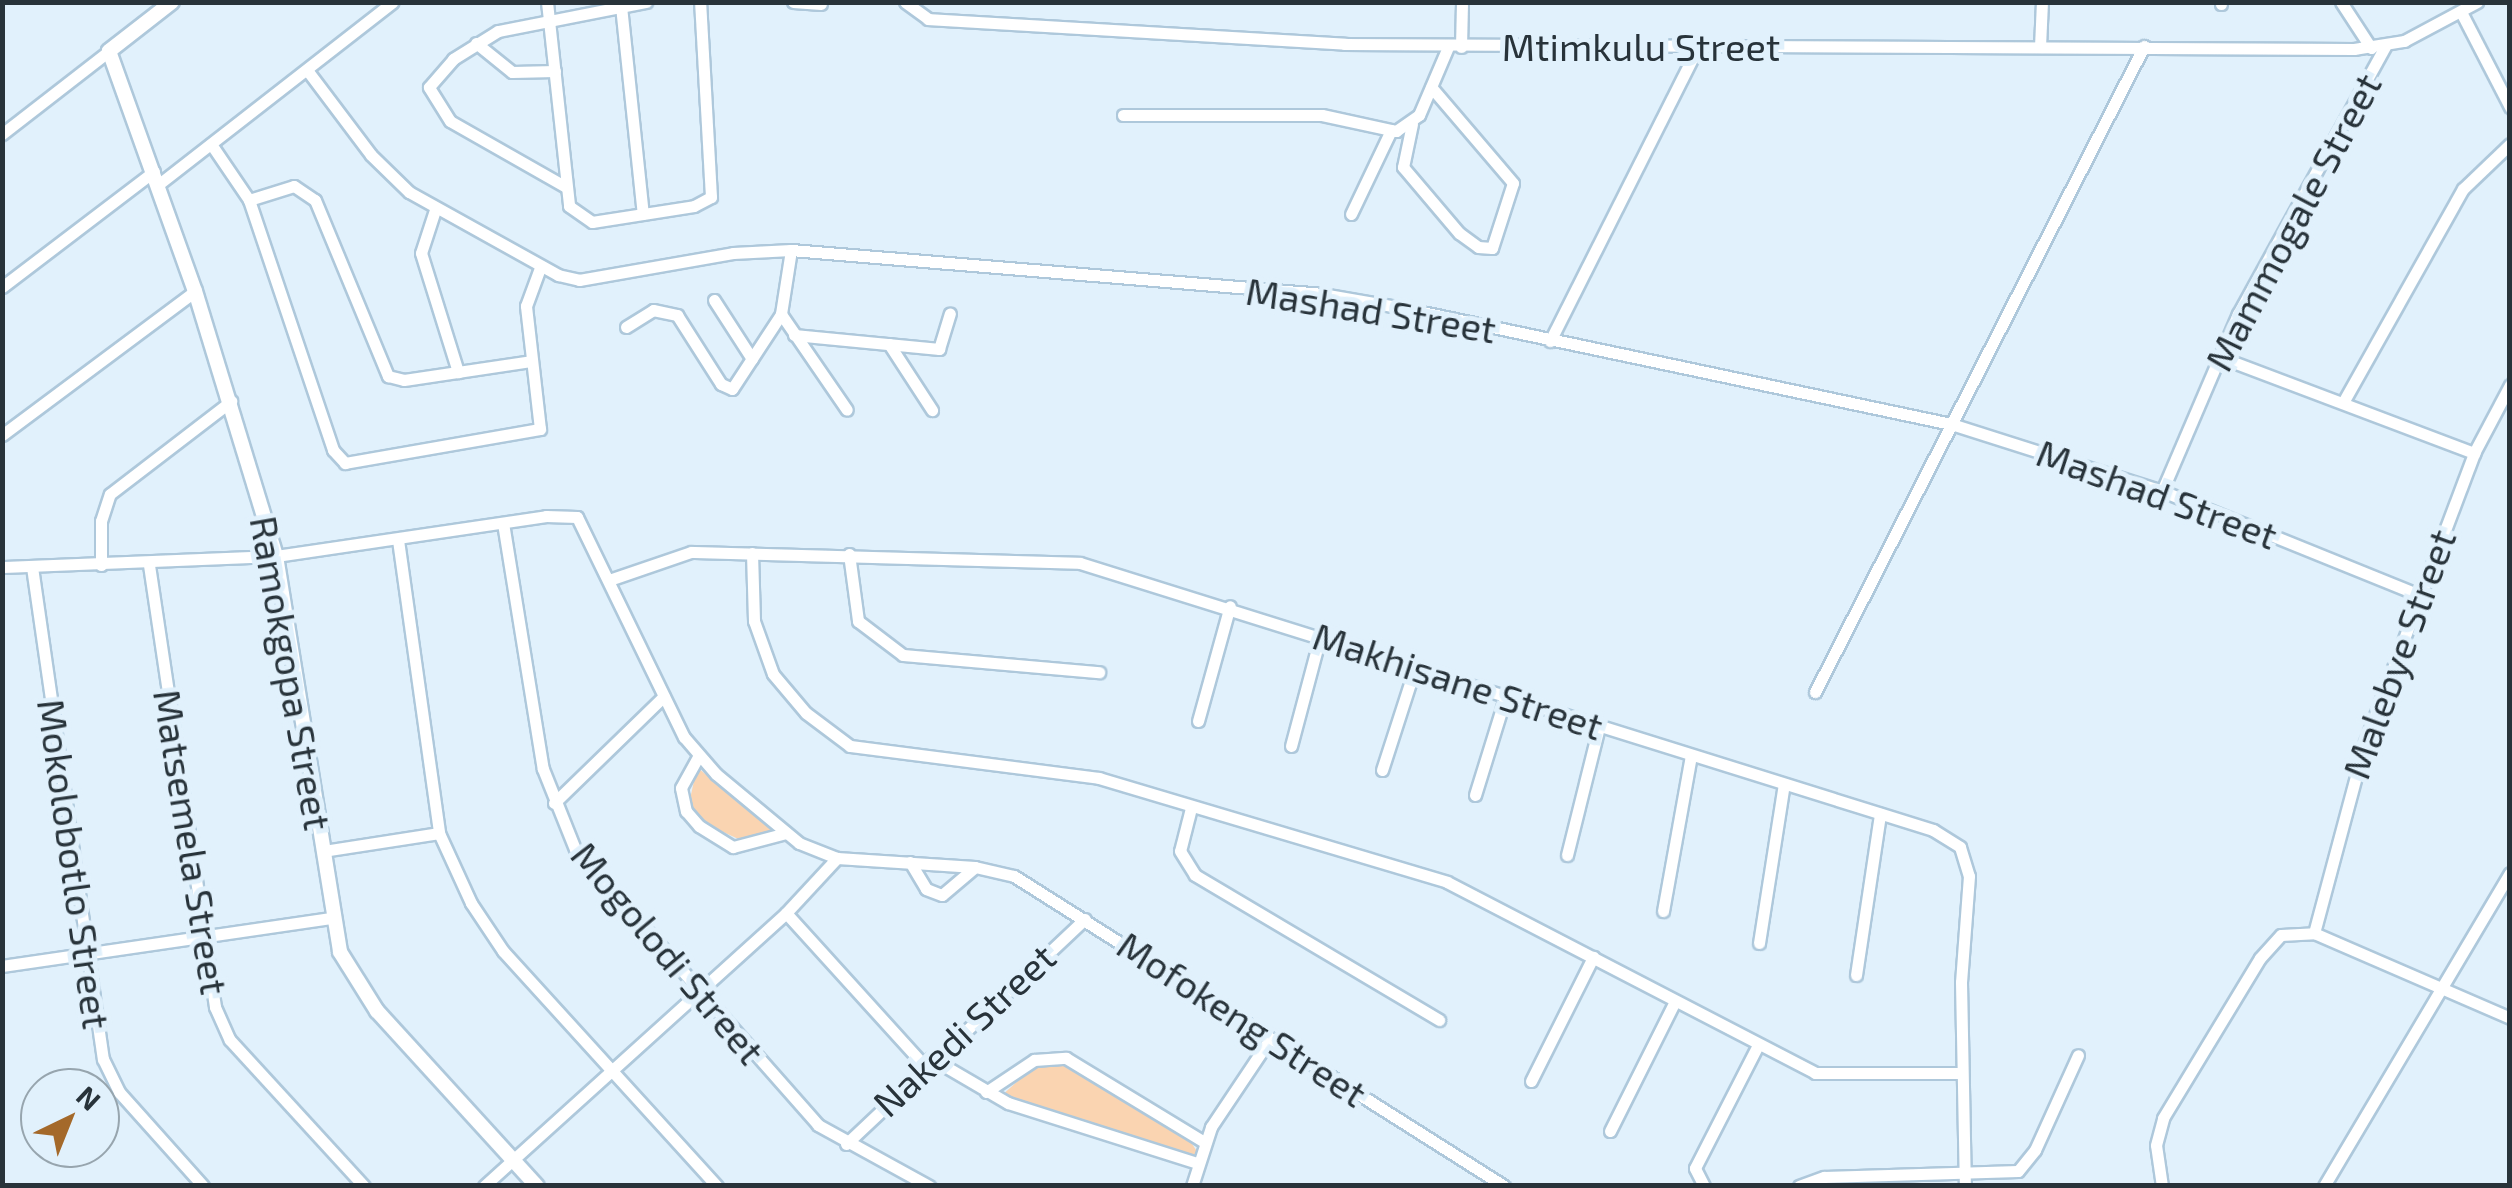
<!DOCTYPE html>
<html>
<head>
<meta charset="utf-8">
<style>
  body { margin:0 }
  #map { position:relative; width:2512px; height:1188px; overflow:hidden; background:#e1f1fc; font-family:"Exo 2",sans-serif }
  div>[style] { position:absolute }
  .green>* { inset:0; background:#fad4b1 }
  .roads { filter:drop-shadow(2px 0 #aec8db) drop-shadow(-2px 0 #aec8db) drop-shadow(0 2px #aec8db) drop-shadow(0 -2px #aec8db) }
  .minor>* { height:11px; margin:-5.5px; padding:0 5.5px; transform-origin:5.5px; border-radius:5.5px; background:#fff }
  .tertiary>* { height:14px; margin:-7px; padding:0 7px; transform-origin:7px; border-radius:7px; background:#fff }
  span { translate:-50% -50%; white-space:nowrap; text-align:center; line-height:1.15; -webkit-text-stroke:10px #e1f1fc; paint-order:stroke }
  .street-label { font-size:38px; color:#28333a }
  .frame { position:absolute; inset:0; border:5px solid #28333a; pointer-events:none }
  .north { position:absolute; left:20px; top:1068px; width:100px; height:100px; box-sizing:border-box; background:#e1f1fc; border:2px solid #97a5ae; border-radius:50%; rotate:43deg; font-size:28px; font-weight:700; line-height:40px; text-align:center; color:#28333a }
  .north::after { content:''; display:block; margin:auto; width:35px; height:45px; background:#a4692a; clip-path:polygon(50% 0,100% 100%,50% 72%,0 100%) }
</style>
</head>
<body>
<div id="map">
  <div class="green">
    <div style="clip-path:polygon(697px 767px,773px 831px,747px 843px,706px 824px,689px 804px)"></div>
    <div style="clip-path:polygon(1055px 1063px,1076px 1066px,1187px 1136px,1198px 1153px,1188px 1156px,1000px 1097px,1031px 1069px)"></div>
  </div>
  <div class="roads">
    <div class="minor">
      <div style="left:547px;top:2px;width:205px;rotate:83.8deg"></div>
      <div style="left:569px;top:206px;width:28px;rotate:35deg"></div>
      <div style="left:592px;top:222px;width:103px;rotate:-8.9deg"></div>
      <div style="left:694px;top:206px;width:19px;rotate:-28deg"></div>
      <div style="left:711px;top:197px;width:195px;rotate:-93.2deg"></div>
      <div style="left:793px;top:2px;width:28px;rotate:4deg"></div>
      <div style="left:905px;top:2px;width:29px;rotate:36deg"></div>
      <div style="left:928px;top:19px;width:417px;rotate:3.4deg"></div>
      <div style="left:1344px;top:44px;width:1010px;rotate:0.28deg"></div>
      <div style="left:2354px;top:49px;width:51px;rotate:-9.1deg"></div>
      <div style="left:2404px;top:41px;width:83px;rotate:-28.1deg"></div>
      <div style="left:2221px;top:2px;width:2px;rotate:90deg"></div>
      <div style="left:2341px;top:2px;width:55px;rotate:56.9deg"></div>
      <div style="left:621px;top:6px;width:209px;rotate:84deg"></div>
      <div style="left:2461px;top:12px;width:107px;rotate:62.7deg"></div>
      <div style="left:476px;top:43px;width:46px;rotate:38.9deg"></div>
      <div style="left:512px;top:72px;width:43px;rotate:-1.3deg"></div>
      <div style="left:1461px;top:47px;width:45px;rotate:-88.7deg"></div>
      <div style="left:2040px;top:47px;width:45px;rotate:-87.5deg"></div>
      <div style="left:307px;top:70px;width:106px;rotate:53deg"></div>
      <div style="left:371px;top:155px;width:53px;rotate:44.2deg"></div>
      <div style="left:409px;top:192px;width:171px;rotate:29.1deg"></div>
      <div style="left:558px;top:275px;width:22px;rotate:13deg"></div>
      <div style="left:579px;top:280px;width:156px;rotate:-9.9deg"></div>
      <div style="left:733px;top:253px;width:58px;rotate:-3deg"></div>
      <div style="left:791px;top:250px;width:534px;rotate:4.73deg"></div>
      <div style="left:1323px;top:294px;width:81px;rotate:9.9deg"></div>
      <div style="left:1403px;top:308px;width:560px;rotate:11.95deg"></div>
      <div style="left:1951px;top:424px;width:221px;rotate:17.6deg"></div>
      <div style="left:2162px;top:491px;width:277px;rotate:22deg"></div>
      <div style="left:1123px;top:115px;width:199px"></div>
      <div style="left:1322px;top:115px;width:76px;rotate:12.2deg"></div>
      <div style="left:1396px;top:131px;width:28px;rotate:-35deg"></div>
      <div style="left:1419px;top:115px;width:74px;rotate:-66.9deg"></div>
      <div style="left:1412px;top:124px;width:44px;rotate:101.8deg"></div>
      <div style="left:1403px;top:167px;width:87px;rotate:49.7deg"></div>
      <div style="left:1459px;top:233px;width:24px;rotate:36deg"></div>
      <div style="left:1478px;top:247px;width:14px;rotate:4deg"></div>
      <div style="left:1492px;top:248px;width:68px;rotate:-72.1deg"></div>
      <div style="left:1513px;top:183px;width:126px;rotate:-130.5deg"></div>
      <div style="left:2px;top:134px;width:135px;rotate:-37.8deg"></div>
      <div style="left:211px;top:144px;width:68px;rotate:55.8deg"></div>
      <div style="left:249px;top:200px;width:264px;rotate:71.4deg"></div>
      <div style="left:333px;top:450px;width:18px;rotate:47deg"></div>
      <div style="left:345px;top:463px;width:198px;rotate:-9.9deg"></div>
      <div style="left:540px;top:429px;width:124px;rotate:-96.5deg"></div>
      <div style="left:526px;top:306px;width:40px;rotate:-69.8deg"></div>
      <div style="left:159px;top:184px;width:296px;rotate:-37.9deg"></div>
      <div style="left:566px;top:187px;width:133px;rotate:-150.4deg"></div>
      <div style="left:450px;top:121px;width:40px;rotate:-122deg"></div>
      <div style="left:429px;top:87px;width:37px;rotate:-49deg"></div>
      <div style="left:453px;top:59px;width:53px;rotate:-31.9deg"></div>
      <div style="left:498px;top:31px;width:151px;rotate:-11.1deg"></div>
      <div style="left:249px;top:200px;width:47px;rotate:-17.3deg"></div>
      <div style="left:294px;top:186px;width:25px;rotate:34deg"></div>
      <div style="left:315px;top:200px;width:191px;rotate:67.5deg"></div>
      <div style="left:388px;top:376px;width:16px;rotate:14deg"></div>
      <div style="left:404px;top:380px;width:128px;rotate:-8.5deg"></div>
      <div style="left:435px;top:210px;width:45px;rotate:108deg"></div>
      <div style="left:421px;top:253px;width:125px;rotate:72.7deg"></div>
      <div style="left:1351px;top:214px;width:93px;rotate:-64.5deg"></div>
      <div style="left:791px;top:250px;width:65px;rotate:98.9deg"></div>
      <div style="left:781px;top:314px;width:116px;rotate:55.5deg"></div>
      <div style="left:2px;top:287px;width:191px;rotate:-37.3deg"></div>
      <div style="left:714px;top:300px;width:70px;rotate:57.2deg"></div>
      <div style="left:626px;top:327px;width:32px;rotate:-32deg"></div>
      <div style="left:653px;top:310px;width:25px;rotate:12deg"></div>
      <div style="left:677px;top:315px;width:82px;rotate:57.5deg"></div>
      <div style="left:721px;top:384px;width:12px;rotate:24deg"></div>
      <div style="left:732px;top:389px;width:90px;rotate:-56.8deg"></div>
      <div style="left:794px;top:335px;width:146px;rotate:5.5deg"></div>
      <div style="left:939px;top:349px;width:37px;rotate:-73deg"></div>
      <div style="left:1550px;top:341px;width:329px;rotate:-63.3deg"></div>
      <div style="left:889px;top:344px;width:79px;rotate:56.9deg"></div>
      <div style="left:2220px;top:357px;width:272px;rotate:20.7deg"></div>
      <div style="left:2345px;top:399px;width:241px;rotate:-60.7deg"></div>
      <div style="left:2463px;top:189px;width:65px;rotate:-43.8deg"></div>
      <div style="left:2px;top:435px;width:241px;rotate:-36.7deg"></div>
      <div style="left:2162px;top:491px;width:193px;rotate:-66.8deg"></div>
      <div style="left:2238px;top:314px;width:305px;rotate:-61.2deg"></div>
      <div style="left:503px;top:523px;width:249px;rotate:80.8deg"></div>
      <div style="left:543px;top:769px;width:86px;rotate:68.2deg"></div>
      <div style="left:575px;top:849px;width:368px;rotate:48.6deg"></div>
      <div style="left:818px;top:1125px;width:127px;rotate:28.8deg"></div>
      <div style="left:398px;top:540px;width:296px;rotate:82deg"></div>
      <div style="left:439px;top:833px;width:77px;rotate:65.4deg"></div>
      <div style="left:471px;top:903px;width:58px;rotate:56.3deg"></div>
      <div style="left:503px;top:951px;width:318px;rotate:47.7deg"></div>
      <div style="left:752px;top:553px;width:68px;rotate:88.3deg"></div>
      <div style="left:754px;top:621px;width:56px;rotate:70.3deg"></div>
      <div style="left:773px;top:674px;width:51px;rotate:49.8deg"></div>
      <div style="left:806px;top:713px;width:55px;rotate:36.9deg"></div>
      <div style="left:850px;top:746px;width:251px;rotate:7.3deg"></div>
      <div style="left:1099px;top:778px;width:363px;rotate:16.6deg"></div>
      <div style="left:1447px;top:882px;width:415px;rotate:27.4deg"></div>
      <div style="left:1815px;top:1073px;width:146px"></div>
      <div style="left:849px;top:554px;width:68px;rotate:82.3deg"></div>
      <div style="left:858px;top:621px;width:56px;rotate:37.1deg"></div>
      <div style="left:903px;top:655px;width:197px;rotate:5deg"></div>
      <div style="left:101px;top:565px;width:44px;rotate:-90deg"></div>
      <div style="left:101px;top:521px;width:28px;rotate:-72deg"></div>
      <div style="left:110px;top:494px;width:153px;rotate:-37.5deg"></div>
      <div style="left:149px;top:565px;width:447px;rotate:81.5deg"></div>
      <div style="left:215px;top:1007px;width:36px;rotate:66deg"></div>
      <div style="left:230px;top:1040px;width:198px;rotate:47.5deg"></div>
      <div style="left:2px;top:567px;width:274px;rotate:-2.3deg"></div>
      <div style="left:276px;top:556px;width:273px;rotate:-8.4deg"></div>
      <div style="left:546px;top:516px;width:31px;rotate:2deg"></div>
      <div style="left:577px;top:517px;width:245px;rotate:64.1deg"></div>
      <div style="left:684px;top:737px;width:49px;rotate:49.1deg"></div>
      <div style="left:716px;top:774px;width:108px;rotate:39.7deg"></div>
      <div style="left:799px;top:843px;width:41px;rotate:21.5deg"></div>
      <div style="left:837px;top:858px;width:138px;rotate:3.7deg"></div>
      <div style="left:975px;top:867px;width:40px;rotate:13deg"></div>
      <div style="left:1014px;top:876px;width:580px;rotate:32.32deg"></div>
      <div style="left:32px;top:567px;width:497px;rotate:81.8deg"></div>
      <div style="left:103px;top:1059px;width:37px;rotate:64deg"></div>
      <div style="left:119px;top:1092px;width:126px;rotate:48.2deg"></div>
      <div style="left:612px;top:579px;width:83px;rotate:-18.9deg"></div>
      <div style="left:691px;top:552px;width:389px;rotate:1.6deg"></div>
      <div style="left:1080px;top:563px;width:894px;rotate:17.38deg"></div>
      <div style="left:1933px;top:830px;width:32px;rotate:32deg"></div>
      <div style="left:1960px;top:847px;width:30px;rotate:73deg"></div>
      <div style="left:1969px;top:876px;width:106px;rotate:94.3deg"></div>
      <div style="left:1961px;top:982px;width:204px;rotate:88.9deg"></div>
      <div style="left:1815px;top:692px;width:725px;rotate:-63.01deg"></div>
      <div style="left:1198px;top:721px;width:119px;rotate:-74.5deg"></div>
      <div style="left:1291px;top:746px;width:113px;rotate:-75.1deg"></div>
      <div style="left:698px;top:757px;width:35px;rotate:119deg"></div>
      <div style="left:681px;top:788px;width:24px;rotate:78deg"></div>
      <div style="left:686px;top:811px;width:20px;rotate:49deg"></div>
      <div style="left:699px;top:826px;width:40px;rotate:32deg"></div>
      <div style="left:733px;top:847px;width:55px;rotate:-14.8deg"></div>
      <div style="left:1382px;top:770px;width:107px;rotate:-72.1deg"></div>
      <div style="left:1475px;top:795px;width:102px;rotate:-72.8deg"></div>
      <div style="left:554px;top:803px;width:153px;rotate:-44.2deg"></div>
      <div style="left:1191px;top:808px;width:44px;rotate:104.3deg"></div>
      <div style="left:1180px;top:851px;width:28px;rotate:58deg"></div>
      <div style="left:1195px;top:875px;width:284px;rotate:30.7deg"></div>
      <div style="left:323px;top:851px;width:117px;rotate:-8.8deg"></div>
      <div style="left:1567px;top:855px;width:132px;rotate:-76deg"></div>
      <div style="left:910px;top:862px;width:31px;rotate:59deg"></div>
      <div style="left:926px;top:889px;width:17px;rotate:21deg"></div>
      <div style="left:942px;top:895px;width:43px;rotate:-40.3deg"></div>
      <div style="left:1663px;top:911px;width:158px;rotate:-79.8deg"></div>
      <div style="left:786px;top:913px;width:205px;rotate:47.8deg"></div>
      <div style="left:2314px;top:933px;width:198px;rotate:-75deg"></div>
      <div style="left:2365px;top:742px;width:309px;rotate:-69.3deg"></div>
      <div style="left:2474px;top:453px;width:77px;rotate:-62.1deg"></div>
      <div style="left:1759px;top:943px;width:161px;rotate:-81.1deg"></div>
      <div style="left:2px;top:966px;width:332px;rotate:-8.3deg"></div>
      <div style="left:1856px;top:975px;width:163px;rotate:-81.5deg"></div>
      <div style="left:931px;top:1058px;width:89px;rotate:30.3deg"></div>
      <div style="left:1008px;top:1103px;width:198px;rotate:17.6deg"></div>
      <div style="left:1531px;top:1081px;width:139px;rotate:-63.4deg"></div>
      <div style="left:986px;top:1092px;width:58px;rotate:-33.7deg"></div>
      <div style="left:1034px;top:1060px;width:32px;rotate:-4deg"></div>
      <div style="left:1066px;top:1058px;width:162px;rotate:31.3deg"></div>
      <div style="left:1610px;top:1131px;width:145px;rotate:-63.4deg"></div>
      <div style="left:846px;top:1144px;width:328px;rotate:-43.3deg"></div>
      <div style="left:484px;top:1186px;width:407px;rotate:-42.1deg"></div>
      <div style="left:786px;top:913px;width:75px;rotate:-47.2deg"></div>
      <div style="left:1192px;top:1186px;width:62px;rotate:-72.1deg"></div>
      <div style="left:1211px;top:1127px;width:106px;rotate:-56.2deg"></div>
      <div style="left:1704px;top:1186px;width:20px;rotate:-117deg"></div>
      <div style="left:1695px;top:1168px;width:138px;rotate:-62.9deg"></div>
      <div style="left:1799px;top:1186px;width:27px;rotate:-20deg"></div>
      <div style="left:1824px;top:1177px;width:194px;rotate:-1.8deg"></div>
      <div style="left:2018px;top:1171px;width:27px;rotate:-51deg"></div>
      <div style="left:2035px;top:1150px;width:104px;rotate:-65.6deg"></div>
      <div style="left:2162px;top:1186px;width:41px;rotate:-98.3deg"></div>
      <div style="left:2156px;top:1145px;width:28px;rotate:-75deg"></div>
      <div style="left:2163px;top:1118px;width:187px;rotate:-58.8deg"></div>
      <div style="left:2260px;top:958px;width:31px;rotate:-48deg"></div>
      <div style="left:2281px;top:935px;width:33px;rotate:-3deg"></div>
      <div style="left:2314px;top:933px;width:214px;rotate:23.4deg"></div>
      <div style="left:2324px;top:1186px;width:364px;rotate:-59.3deg"></div>
    </div>
    <div class="tertiary">
      <div style="left:172px;top:2px;width:80px;rotate:142.1deg"></div>
      <div style="left:109px;top:51px;width:255px;rotate:70.3deg"></div>
      <div style="left:195px;top:291px;width:277px;rotate:73deg"></div>
      <div style="left:276px;top:556px;width:401px;rotate:80.8deg"></div>
      <div style="left:340px;top:952px;width:70px;rotate:57.9deg"></div>
      <div style="left:377px;top:1011px;width:237px;rotate:47.6deg"></div>
    </div>
  </div>
  <div class="street-label">
    <span style="left:1641px;top:47px">Mtimkulu Street</span>
    <span style="left:2293px;top:222px;rotate:-62deg">Mammogale Street</span>
    <span style="left:1371px;top:310px;rotate:9deg">Mashad Street</span>
    <span style="left:2157px;top:494px;rotate:20deg">Mashad Street</span>
    <span style="left:2399px;top:654px;rotate:-70deg">Malebye Street</span>
    <span style="left:291px;top:673px;rotate:80deg">Ramokgopa Street</span>
    <span style="left:1458px;top:681px;rotate:18deg">Makhisane Street</span>
    <span style="left:191px;top:842px;rotate:81deg">Matsemela Street</span>
    <span style="left:74px;top:864px;rotate:82deg">Mokolobotlo Street</span>
    <span style="left:668px;top:953px;rotate:50deg">Mogolodi Street</span>
    <span style="left:1242px;top:1019px;rotate:33deg">Mofokeng Street</span>
    <span style="left:964px;top:1030px;rotate:-43deg">Nakedi Street</span>
  </div>
  <div class="frame"></div>
  <div class="north">N</div>
</div>
</body>
</html>
